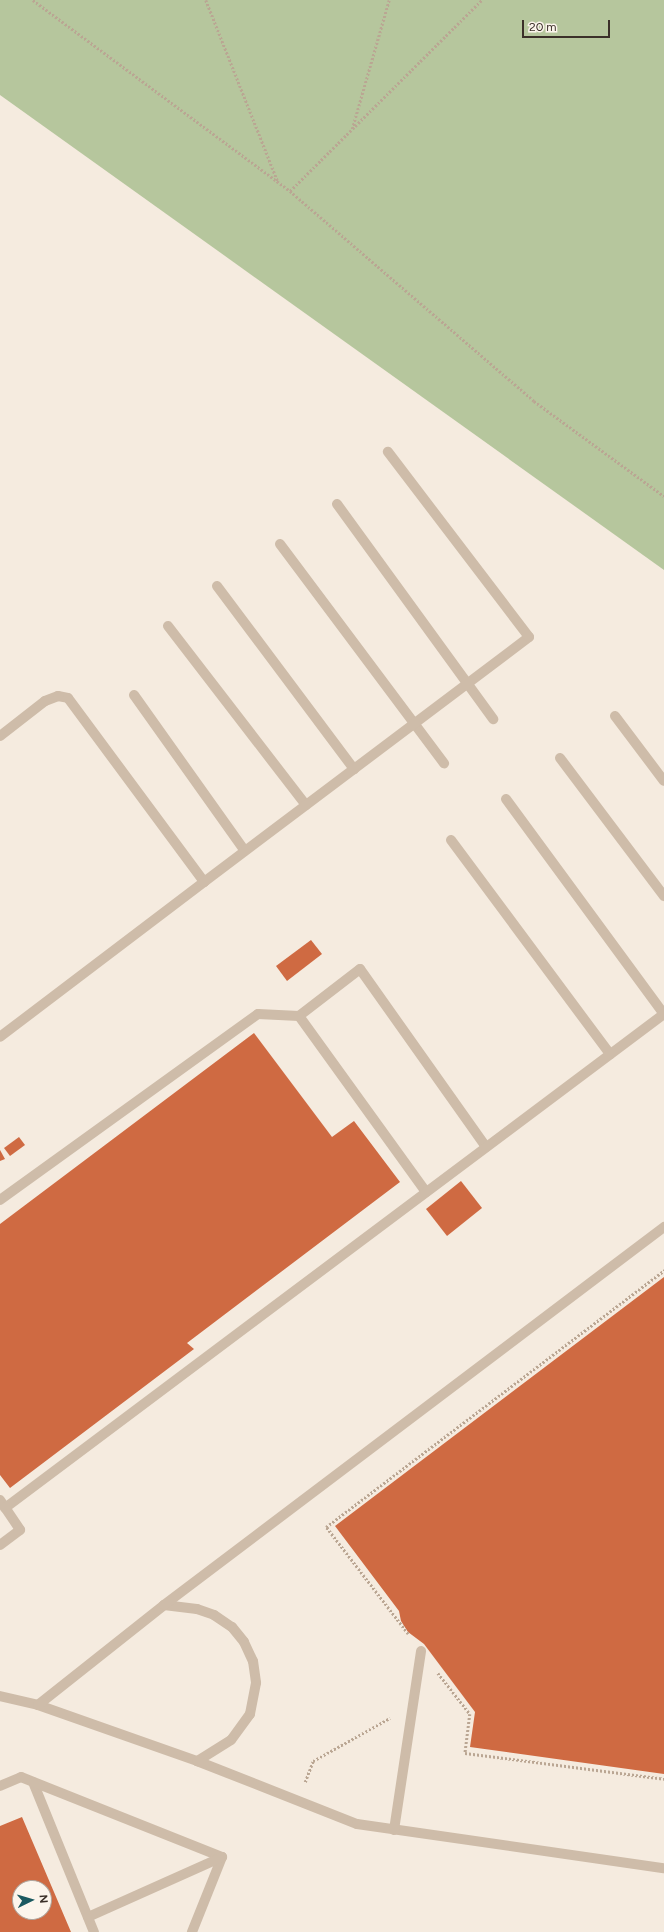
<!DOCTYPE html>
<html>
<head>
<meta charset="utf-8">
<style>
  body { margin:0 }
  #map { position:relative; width:664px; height:1932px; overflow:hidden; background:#f5ebdf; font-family:Figtree,sans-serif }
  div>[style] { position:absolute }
  .green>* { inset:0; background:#b6c69d }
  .building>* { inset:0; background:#cf6a42 }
  .path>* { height:2.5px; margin-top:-1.25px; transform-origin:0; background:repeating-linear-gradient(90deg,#baa693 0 2px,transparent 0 4px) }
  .minor>* { height:10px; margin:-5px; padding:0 5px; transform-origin:5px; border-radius:5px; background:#cebca9 }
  span { translate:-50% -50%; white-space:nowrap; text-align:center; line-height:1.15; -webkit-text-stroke:3px #fcf5ec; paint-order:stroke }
  .north { position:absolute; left:12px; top:1880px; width:40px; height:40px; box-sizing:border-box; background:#fcf5ec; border:1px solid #afa69e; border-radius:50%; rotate:85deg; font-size:11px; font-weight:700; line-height:16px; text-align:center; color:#3b3029 }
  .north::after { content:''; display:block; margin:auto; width:14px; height:18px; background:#1b5960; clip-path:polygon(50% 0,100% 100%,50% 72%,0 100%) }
  .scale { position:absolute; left:522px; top:20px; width:88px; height:18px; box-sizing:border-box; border:2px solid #3b3029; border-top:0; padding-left:5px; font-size:12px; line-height:14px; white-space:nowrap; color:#3b3029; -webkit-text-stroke:3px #fcf5ec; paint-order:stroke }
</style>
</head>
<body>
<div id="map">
  <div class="green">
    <div style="clip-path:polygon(0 0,664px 0,664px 570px,0 95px)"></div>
  </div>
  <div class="building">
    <div style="clip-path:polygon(311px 940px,322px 954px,287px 981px,276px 966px)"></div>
    <div style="clip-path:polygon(254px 1033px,332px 1137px,354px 1121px,400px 1182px,187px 1343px,194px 1349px,10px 1488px,0 1475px,0 1224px)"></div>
    <div style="clip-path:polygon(19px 1137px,25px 1145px,10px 1156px,4px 1148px)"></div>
    <div style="clip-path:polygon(0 1150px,5px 1159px,0 1161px)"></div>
    <div style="clip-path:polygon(461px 1181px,482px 1208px,447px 1236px,426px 1209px)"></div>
    <div style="clip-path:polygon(664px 1277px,664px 1774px,470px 1747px,475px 1712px,424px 1644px,408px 1632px,401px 1621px,399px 1611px,335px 1526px)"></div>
    <div style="clip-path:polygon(evenodd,22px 1817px,71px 1932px,0 1932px,0 1826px,22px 1817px,20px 1888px,44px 1888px,44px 1912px,20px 1912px,20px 1888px)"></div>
  </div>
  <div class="path">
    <div style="left:33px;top:0;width:320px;rotate:36.6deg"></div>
    <div style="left:290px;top:191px;width:322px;rotate:40.7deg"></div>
    <div style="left:534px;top:401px;width:161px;rotate:36.2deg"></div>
    <div style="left:206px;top:0;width:196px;rotate:68.4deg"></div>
    <div style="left:352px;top:129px;width:134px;rotate:-74deg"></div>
    <div style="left:290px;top:191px;width:271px;rotate:-44.9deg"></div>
    <div style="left:408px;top:1634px;width:135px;rotate:-127.5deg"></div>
    <div style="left:326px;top:1527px;width:425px;rotate:-37.2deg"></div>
    <div style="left:438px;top:1673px;width:52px;rotate:52deg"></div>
    <div style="left:470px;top:1714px;width:39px;rotate:97deg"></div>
    <div style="left:465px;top:1753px;width:201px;rotate:7.4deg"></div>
    <div style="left:305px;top:1782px;width:22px;rotate:-69deg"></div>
    <div style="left:313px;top:1761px;width:88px;rotate:-29.2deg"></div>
  </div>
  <div class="minor">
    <div style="left:337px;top:504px;width:266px;rotate:54deg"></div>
    <div style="left:280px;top:544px;width:274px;rotate:53.2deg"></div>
    <div style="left:217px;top:586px;width:229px;rotate:53.2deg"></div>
    <div style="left:168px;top:626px;width:226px;rotate:52.4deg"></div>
    <div style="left:134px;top:695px;width:191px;rotate:54.6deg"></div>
    <div style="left:615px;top:716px;width:81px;rotate:53deg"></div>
    <div style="left:0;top:736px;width:57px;rotate:-37.9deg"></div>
    <div style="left:45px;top:701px;width:14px;rotate:-21deg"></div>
    <div style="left:58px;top:696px;width:10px;rotate:11deg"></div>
    <div style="left:68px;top:698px;width:229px;rotate:53.5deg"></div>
    <div style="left:204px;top:882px;width:256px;rotate:142.8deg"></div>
    <div style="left:560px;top:758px;width:173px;rotate:53deg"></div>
    <div style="left:506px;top:799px;width:267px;rotate:53.7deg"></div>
    <div style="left:451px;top:840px;width:267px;rotate:53.4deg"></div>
    <div style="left:204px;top:882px;width:407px;rotate:-37deg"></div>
    <div style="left:529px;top:637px;width:233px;rotate:-127.3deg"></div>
    <div style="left:426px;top:1192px;width:217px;rotate:-125.8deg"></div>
    <div style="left:299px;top:1016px;width:77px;rotate:-37.6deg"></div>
    <div style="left:360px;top:969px;width:218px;rotate:54.7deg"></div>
    <div style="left:0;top:1200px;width:318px;rotate:-35.8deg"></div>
    <div style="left:258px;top:1014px;width:41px;rotate:2.8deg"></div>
    <div style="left:0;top:1500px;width:36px;rotate:56deg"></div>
    <div style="left:20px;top:1530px;width:25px;rotate:143deg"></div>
    <div style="left:5px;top:1508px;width:824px;rotate:-36.86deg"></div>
    <div style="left:164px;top:1605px;width:33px;rotate:7deg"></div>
    <div style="left:197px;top:1609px;width:18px;rotate:19deg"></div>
    <div style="left:214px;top:1615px;width:22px;rotate:34deg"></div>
    <div style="left:232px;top:1627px;width:19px;rotate:51deg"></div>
    <div style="left:244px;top:1642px;width:21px;rotate:65deg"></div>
    <div style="left:253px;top:1661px;width:22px;rotate:82deg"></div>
    <div style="left:256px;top:1683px;width:32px;rotate:101deg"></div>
    <div style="left:250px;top:1714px;width:32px;rotate:126deg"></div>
    <div style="left:231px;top:1740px;width:40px;rotate:148deg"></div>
    <div style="left:0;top:1696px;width:39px;rotate:13deg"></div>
    <div style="left:38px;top:1705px;width:169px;rotate:19.4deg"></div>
    <div style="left:197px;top:1761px;width:172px;rotate:21.5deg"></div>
    <div style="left:357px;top:1824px;width:310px;rotate:8.2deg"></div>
    <div style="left:38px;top:1705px;width:161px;rotate:-38.4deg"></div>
    <div style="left:164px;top:1605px;width:627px;rotate:-37.09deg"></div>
    <div style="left:33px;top:1782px;width:162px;rotate:67.9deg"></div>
    <div style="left:0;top:1786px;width:23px;rotate:-23deg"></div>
    <div style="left:21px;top:1777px;width:216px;rotate:21.7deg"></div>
    <div style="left:222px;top:1857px;width:81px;rotate:111.8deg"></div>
    <div style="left:394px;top:1830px;width:181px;rotate:-81.4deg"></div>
    <div style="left:88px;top:1917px;width:147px;rotate:-24.1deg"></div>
  </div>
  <div class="north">N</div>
  <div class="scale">20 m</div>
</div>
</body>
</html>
